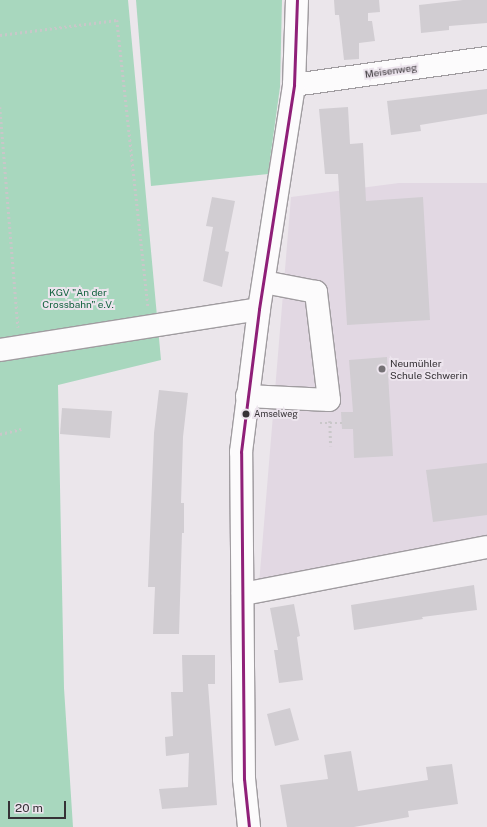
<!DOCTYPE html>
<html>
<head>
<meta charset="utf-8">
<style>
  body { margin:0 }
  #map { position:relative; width:487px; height:827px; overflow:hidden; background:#ebe6eb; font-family:"Public Sans",sans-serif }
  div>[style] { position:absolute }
  .built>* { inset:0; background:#e2d8e3 }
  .green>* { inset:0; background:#a8d7be }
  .building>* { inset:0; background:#d1cdd2 }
  .path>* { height:2.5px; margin-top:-1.25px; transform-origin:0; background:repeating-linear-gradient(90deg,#c9c7c9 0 2px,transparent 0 5px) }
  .roads { filter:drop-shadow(1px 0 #a09ca0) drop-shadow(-1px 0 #a09ca0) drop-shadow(0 1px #a09ca0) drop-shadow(0 -1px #a09ca0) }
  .minor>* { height:22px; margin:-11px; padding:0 11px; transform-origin:11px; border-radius:11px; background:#fcfbfc }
  .bus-1>* { height:3px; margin:-1.5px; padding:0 1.5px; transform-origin:1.5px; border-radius:1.5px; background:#8f1f78 }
  .dots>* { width:11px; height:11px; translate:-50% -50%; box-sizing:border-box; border:2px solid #ece4ed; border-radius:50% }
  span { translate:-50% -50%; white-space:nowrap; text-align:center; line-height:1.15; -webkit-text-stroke:4px #ece4ed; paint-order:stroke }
  .bus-label { font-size:9px; color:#363236 }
  .left { translate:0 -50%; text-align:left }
  .street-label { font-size:10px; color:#363236 }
  .park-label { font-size:10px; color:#146340 }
  .poi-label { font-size:10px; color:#363236 }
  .scale { position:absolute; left:8px; top:801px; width:58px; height:18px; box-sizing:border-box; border:2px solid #363236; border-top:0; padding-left:5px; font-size:12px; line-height:14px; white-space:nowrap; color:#363236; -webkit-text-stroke:3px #ece4ed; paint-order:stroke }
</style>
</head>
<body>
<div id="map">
  <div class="built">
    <div style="clip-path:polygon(399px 183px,487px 183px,487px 540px,259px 584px,291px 197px)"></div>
  </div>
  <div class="green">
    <div style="clip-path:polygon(0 0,128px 0,161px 360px,58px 385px,64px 688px,73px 827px,0 827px)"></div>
    <div style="clip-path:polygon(136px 0,282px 0,280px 87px,268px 174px,151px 186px)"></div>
  </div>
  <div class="building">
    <div style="clip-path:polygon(334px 0,379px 0,380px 12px,368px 13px,368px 21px,372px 21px,375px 41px,359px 43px,359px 59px,344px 60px,339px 15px,335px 15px)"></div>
    <div style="clip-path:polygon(463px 0,487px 0,487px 23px,449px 26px,449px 30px,421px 33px,419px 5px)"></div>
    <div style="clip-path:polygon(487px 89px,487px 114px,420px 125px,421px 131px,391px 135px,387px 101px)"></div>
    <div style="clip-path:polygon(348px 107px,350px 144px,363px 143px,366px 201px,423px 197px,430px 320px,347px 325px,338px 174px,325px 174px,319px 109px)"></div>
    <div style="clip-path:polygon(212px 197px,235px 201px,225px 251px,229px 252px,222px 287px,203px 281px,213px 227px,206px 226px)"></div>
    <div style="clip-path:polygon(387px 357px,393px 456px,354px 458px,353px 429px,342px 429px,341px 412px,353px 412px,349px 360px)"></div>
    <div style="clip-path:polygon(159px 390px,188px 393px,183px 437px,181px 503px,184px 503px,184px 533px,182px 533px,179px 634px,153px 634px,155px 587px,148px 587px,154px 433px)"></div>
    <div style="clip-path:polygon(62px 408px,112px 411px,110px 438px,60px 434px)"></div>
    <div style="clip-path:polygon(487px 463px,487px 515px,433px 522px,426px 470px)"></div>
    <div style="clip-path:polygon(474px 585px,477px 610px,422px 617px,423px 619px,354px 630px,351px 605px)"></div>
    <div style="clip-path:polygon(294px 604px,300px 636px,297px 637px,303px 680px,279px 683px,274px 650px,278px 650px,270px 608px)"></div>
    <div style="clip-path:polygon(182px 655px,215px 655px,215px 684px,208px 684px,217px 805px,162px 809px,159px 789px,188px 787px,189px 753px,166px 756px,165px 737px,173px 736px,171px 692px,183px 692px)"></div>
    <div style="clip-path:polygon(290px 708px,299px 740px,275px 746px,267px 714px)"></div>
    <div style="clip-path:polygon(351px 751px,358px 791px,428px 780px,426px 767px,452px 764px,458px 804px,408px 811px,409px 817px,354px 827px,287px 827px,280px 785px,328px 779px,324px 755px)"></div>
  </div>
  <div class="path">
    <div style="left:0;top:35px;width:118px;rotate:-7.3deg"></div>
    <div style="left:117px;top:20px;width:288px;rotate:83.8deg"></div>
    <div style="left:0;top:107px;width:221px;rotate:85.3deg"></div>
    <div style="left:330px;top:421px;width:25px;rotate:88deg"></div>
    <div style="left:320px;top:423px;width:22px"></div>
    <div style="left:0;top:434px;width:22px;rotate:-13deg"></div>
  </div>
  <div class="roads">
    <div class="minor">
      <div style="left:294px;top:85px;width:195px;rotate:-8deg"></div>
      <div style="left:0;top:350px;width:262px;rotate:-9deg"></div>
      <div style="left:247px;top:396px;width:82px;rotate:2.8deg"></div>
      <div style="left:329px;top:400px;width:109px;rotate:-96.9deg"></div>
      <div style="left:316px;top:292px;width:53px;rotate:-169.1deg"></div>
      <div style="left:243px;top:594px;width:248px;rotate:-10.9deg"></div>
      <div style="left:249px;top:827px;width:48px;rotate:-95.9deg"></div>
      <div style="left:244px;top:779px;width:327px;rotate:-90.5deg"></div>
      <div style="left:241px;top:452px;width:144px;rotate:-82.8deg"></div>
      <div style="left:259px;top:309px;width:227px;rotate:-81.1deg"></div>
      <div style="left:294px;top:85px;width:85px;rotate:-88deg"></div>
    </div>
  </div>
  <div class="bus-1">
    <div style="left:249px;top:827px;width:48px;rotate:-95.9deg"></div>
    <div style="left:244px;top:779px;width:327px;rotate:-90.5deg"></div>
    <div style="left:241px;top:452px;width:144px;rotate:-82.8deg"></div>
    <div style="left:259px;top:309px;width:227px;rotate:-81.1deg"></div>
    <div style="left:294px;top:85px;width:85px;rotate:-88deg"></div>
  </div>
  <div class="dots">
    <div style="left:382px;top:369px;background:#757175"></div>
    <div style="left:246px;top:414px;background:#363236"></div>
  </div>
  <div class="bus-label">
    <span class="left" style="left:254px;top:414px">Amselweg</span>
  </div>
  <div class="street-label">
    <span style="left:391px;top:71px;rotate:-8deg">Meisenweg</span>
  </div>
  <div class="park-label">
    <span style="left:78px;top:298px">KGV "An der<br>Crossbahn" e.V.</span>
  </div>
  <div class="poi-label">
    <span class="left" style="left:390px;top:369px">Neumühler<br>Schule Schwerin</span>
  </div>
  <div class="scale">20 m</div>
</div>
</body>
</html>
